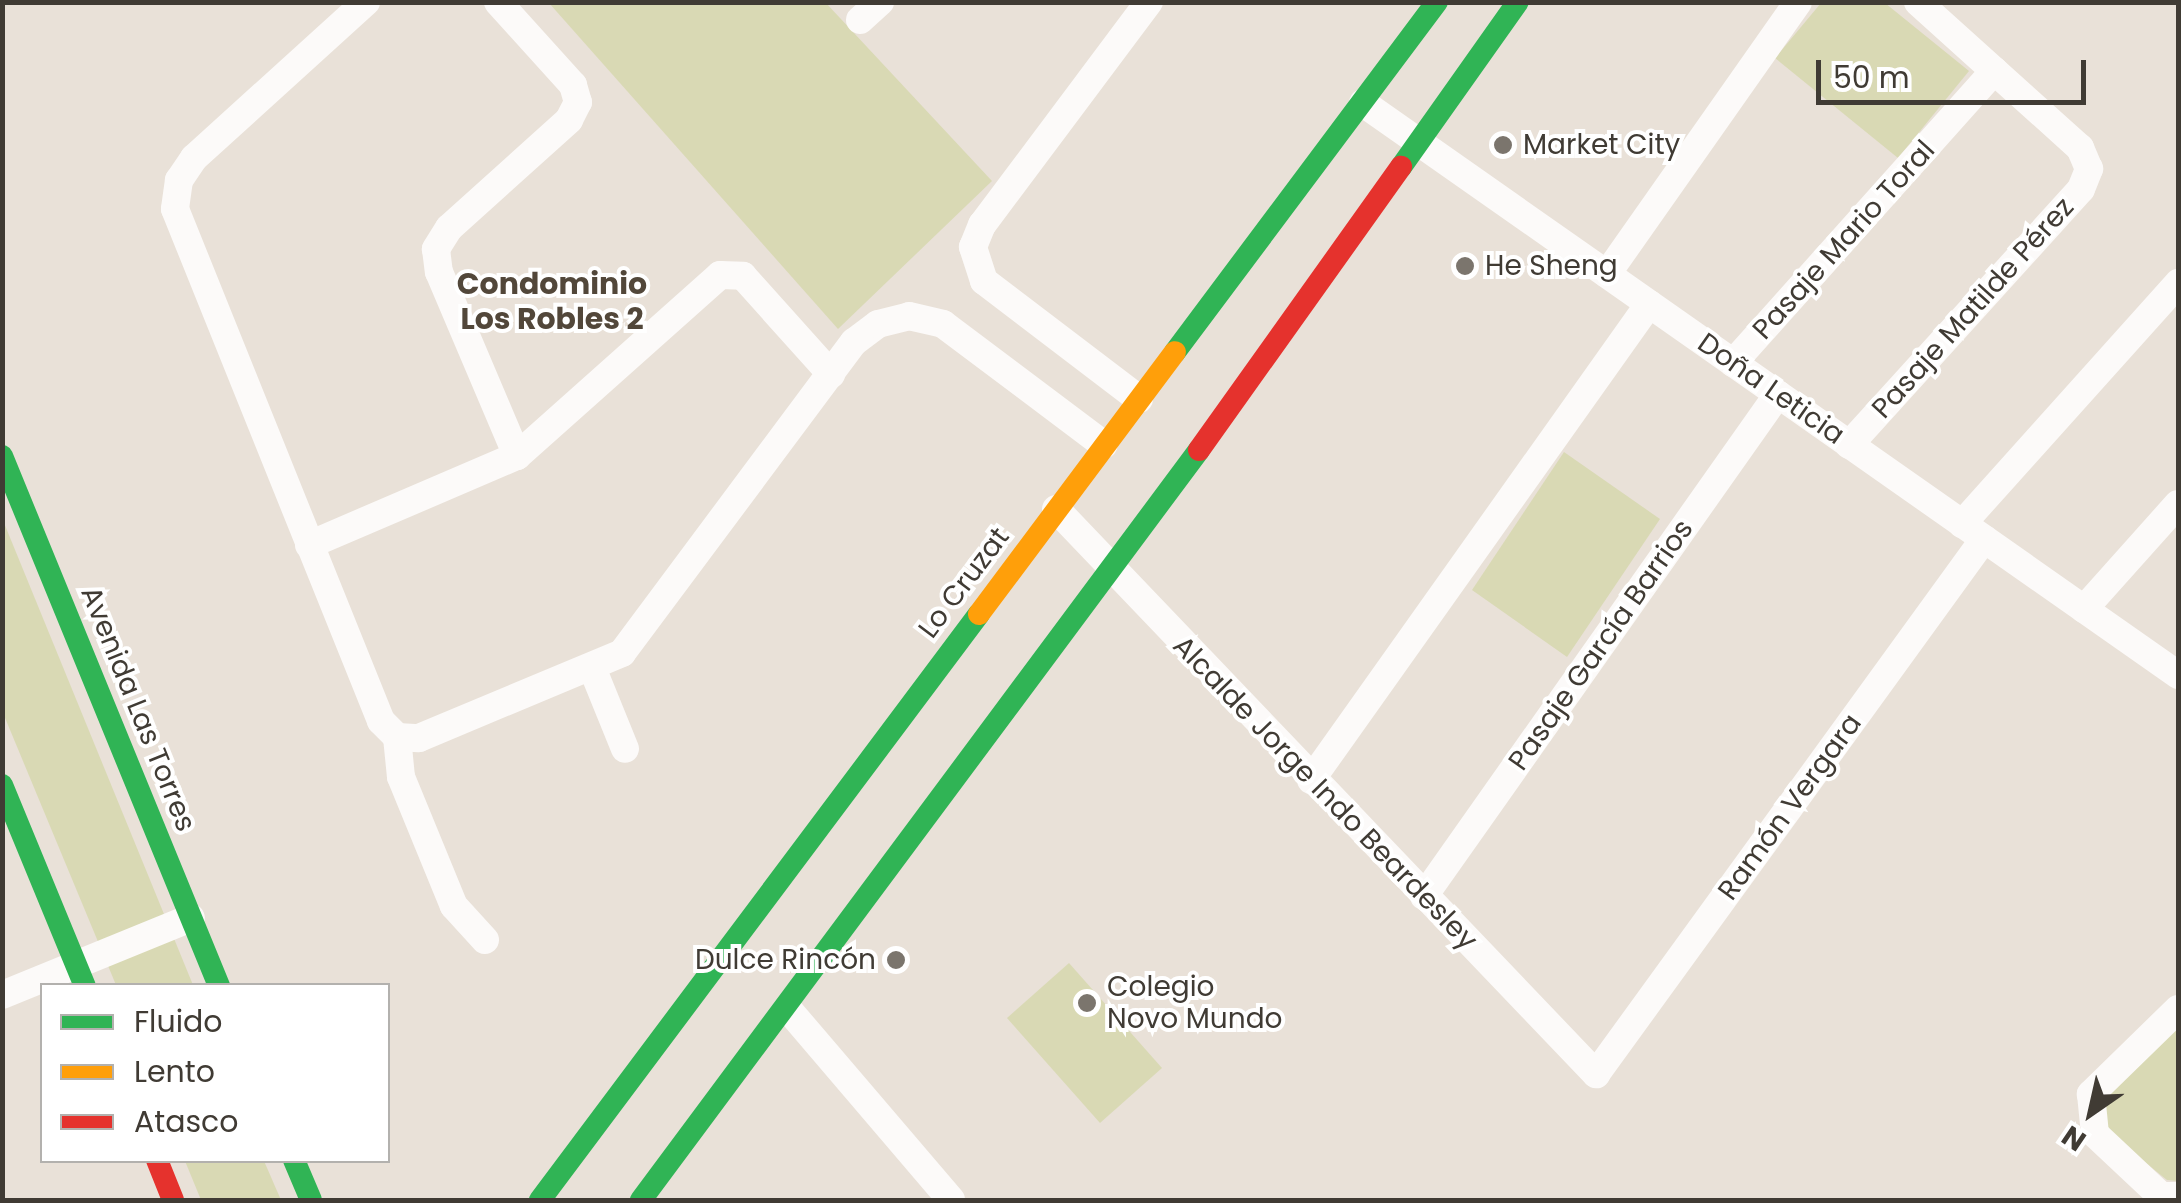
<!DOCTYPE html>
<html>
<head>
<meta charset="utf-8">
<style>
  body { margin:0 }
  #map { position:relative; width:2181px; height:1203px; overflow:hidden; background:#e9e1d8; font-family:Poppins,sans-serif }
  div>[style] { position:absolute }
  .green>* { inset:0; background:#d9d9b4 }
  .street>* { height:28px; margin:-14px; padding:0 14px; transform-origin:14px; border-radius:14px; background:#fcfaf9 }
  .fast>* { height:22px; margin:-11px; padding:0 11px; transform-origin:11px; border-radius:11px; background:#30b455 }
  .slow>* { height:22px; margin:-11px; padding:0 11px; transform-origin:11px; border-radius:11px; background:#ff9f0a }
  .jam>* { height:22px; margin:-11px; padding:0 11px; transform-origin:11px; border-radius:11px; background:#e5322d }
  .dots>* { width:28px; height:28px; translate:-50% -50%; box-sizing:border-box; border:5px solid #fff; border-radius:50% }
  span { translate:-50% -50%; white-space:nowrap; text-align:center; line-height:1.15; -webkit-text-stroke:8px #fff; paint-order:stroke }
  .poi-label { font-size:28px; color:#403b34 }
  .left { translate:0 -50%; text-align:left }
  .right { translate:-100% -50%; text-align:right }
  .street-label { font-size:28px; color:#403b34 }
  .neighbourhood-label { font-size:30px; color:#52473a; font-weight:700 }
  .frame { position:absolute; inset:0; border:5px solid #403b34; pointer-events:none }
  .legend { position:absolute; left:40px; top:983px; width:350px; height:180px; box-sizing:border-box; background:#fff; border:2px solid #b3b1ae; margin:0; padding:12px 18px; list-style:none; font-size:30px; color:#403b34 }
  .legend li { display:flex; align-items:center; gap:20px; height:50px }
  .legend b { width:50px; border:2px solid #b3b1ae }
  .north { position:absolute; left:2041px; top:1063px; width:100px; height:100px; -webkit-text-stroke:8px #fff; paint-order:stroke; rotate:214deg; font-size:28px; font-weight:700; line-height:40px; text-align:center; color:#403b34 }
  .north::after { content:''; display:block; margin:auto; width:35px; height:45px; background:#403b34; clip-path:polygon(50% 0,100% 100%,50% 72%,0 100%) }
  .scale { position:absolute; left:1816px; top:60px; width:270px; height:45px; box-sizing:border-box; border:5px solid #403b34; border-top:0; padding-left:12px; font-size:30px; line-height:35px; white-space:nowrap; color:#403b34; -webkit-text-stroke:8px #fff; paint-order:stroke }
</style>
</head>
<body>
<div id="map">
  <div class="green">
    <div style="clip-path:polygon(549px 3px,826px 3px,992px 181px,838px 329px)"></div>
    <div style="clip-path:polygon(1821px 3px,1885px 3px,1969px 71px,1898px 158px,1775px 58px)"></div>
    <div style="clip-path:polygon(1564px 452px,1660px 519px,1567px 657px,1472px 590px)"></div>
    <div style="clip-path:polygon(2px 518px,193px 985px,116px 985px,3px 713px)"></div>
    <div style="clip-path:polygon(1069px 963px,1162px 1068px,1100px 1123px,1007px 1018px)"></div>
    <div style="clip-path:polygon(2178px 1027px,2178px 1181px,2167px 1180px,2106px 1131px,2104px 1098px)"></div>
    <div style="clip-path:polygon(185px 1161px,264px 1161px,281px 1200px,201px 1200px)"></div>
  </div>
  <div class="street">
    <div style="left:366px;top:2px;width:232px;rotate:137.8deg"></div>
    <div style="left:194px;top:158px;width:27px;rotate:124deg"></div>
    <div style="left:179px;top:180px;width:29px;rotate:98deg"></div>
    <div style="left:175px;top:209px;width:552px;rotate:68.08deg"></div>
    <div style="left:381px;top:721px;width:23px;rotate:45deg"></div>
    <div style="left:397px;top:737px;width:22px;rotate:3deg"></div>
    <div style="left:419px;top:738px;width:220px;rotate:-22.7deg"></div>
    <div style="left:622px;top:653px;width:388px;rotate:-53.3deg"></div>
    <div style="left:854px;top:342px;width:30px;rotate:-37deg"></div>
    <div style="left:878px;top:324px;width:32px;rotate:-14deg"></div>
    <div style="left:909px;top:316px;width:35px;rotate:13deg"></div>
    <div style="left:943px;top:324px;width:201px;rotate:36.9deg"></div>
    <div style="left:498px;top:2px;width:112px;rotate:47.9deg"></div>
    <div style="left:573px;top:85px;width:18px;rotate:74deg"></div>
    <div style="left:578px;top:102px;width:20px;rotate:117deg"></div>
    <div style="left:569px;top:120px;width:161px;rotate:138deg"></div>
    <div style="left:449px;top:228px;width:25px;rotate:122deg"></div>
    <div style="left:436px;top:249px;width:23px;rotate:83deg"></div>
    <div style="left:439px;top:272px;width:200px;rotate:67deg"></div>
    <div style="left:860px;top:20px;width:27px;rotate:-42deg"></div>
    <div style="left:1363px;top:103px;width:996px;rotate:35.06deg"></div>
    <div style="left:1607px;top:274px;width:332px;rotate:-54.9deg"></div>
    <div style="left:1733px;top:363px;width:392px;rotate:-48.2deg"></div>
    <div style="left:1139px;top:399px;width:195px;rotate:-142.7deg"></div>
    <div style="left:984px;top:281px;width:36px;rotate:-108deg"></div>
    <div style="left:973px;top:247px;width:24px;rotate:-68deg"></div>
    <div style="left:982px;top:225px;width:279px;rotate:-53.2deg"></div>
    <div style="left:1849px;top:445px;width:345px;rotate:-47.8deg"></div>
    <div style="left:2081px;top:189px;width:22px;rotate:-68deg"></div>
    <div style="left:2089px;top:169px;width:23px;rotate:-113deg"></div>
    <div style="left:2080px;top:148px;width:218px;rotate:-138deg"></div>
    <div style="left:1056px;top:509px;width:782px;rotate:46.3deg"></div>
    <div style="left:1596px;top:1074px;width:661px;rotate:-54.05deg"></div>
    <div style="left:1962px;top:524px;width:324px;rotate:-48.1deg"></div>
    <div style="left:309px;top:545px;width:226px;rotate:-23.2deg"></div>
    <div style="left:517px;top:456px;width:272px;rotate:-41.7deg"></div>
    <div style="left:720px;top:275px;width:23px;rotate:2deg"></div>
    <div style="left:743px;top:276px;width:132px;rotate:48.1deg"></div>
    <div style="left:2084px;top:609px;width:141px;rotate:-48.2deg"></div>
    <div style="left:593px;top:670px;width:85px;rotate:67.9deg"></div>
    <div style="left:397px;top:737px;width:40px;rotate:84.3deg"></div>
    <div style="left:401px;top:777px;width:139px;rotate:67.7deg"></div>
    <div style="left:454px;top:906px;width:46px;rotate:47.6deg"></div>
    <div style="left:1311px;top:780px;width:584px;rotate:-54.62deg"></div>
    <div style="left:1424px;top:896px;width:614px;rotate:-54.81deg"></div>
    <div style="left:2px;top:995px;width:204px;rotate:-22.2deg"></div>
    <div style="left:788px;top:1009px;width:251px;rotate:49.5deg"></div>
    <div style="left:2178px;top:1009px;width:122px;rotate:135.7deg"></div>
    <div style="left:2091px;top:1094px;width:40px;rotate:84.3deg"></div>
    <div style="left:2095px;top:1134px;width:91px;rotate:43.2deg"></div>
    <div style="left:2161px;top:1196px;width:17px"></div>
  </div>
  <div class="fast">
    <div style="left:1401px;top:167px;width:202px;rotate:-54.7deg"></div>
    <div style="left:1175px;top:352px;width:437px;rotate:-53.2deg"></div>
    <div style="left:2px;top:456px;width:573px;rotate:67.73deg"></div>
    <div style="left:2px;top:785px;width:217px;rotate:67.6deg"></div>
    <div style="left:294px;top:1160px;width:43px;rotate:67deg"></div>
    <div style="left:540px;top:1200px;width:732px;rotate:-53.16deg"></div>
    <div style="left:641px;top:1200px;width:935px;rotate:-53.35deg"></div>
  </div>
  <div class="slow">
    <div style="left:979px;top:614px;width:327px;rotate:-53.2deg"></div>
  </div>
  <div class="jam">
    <div style="left:1199px;top:450px;width:348px;rotate:-54.5deg"></div>
    <div style="left:157px;top:1160px;width:43px;rotate:68.2deg"></div>
  </div>
  <div class="dots">
    <div style="left:1503px;top:145px;background:#7b756d"></div>
    <div style="left:1465px;top:266px;background:#7b756d"></div>
    <div style="left:896px;top:960px;background:#7b756d"></div>
    <div style="left:1087px;top:1003px;background:#7b756d"></div>
  </div>
  <div class="poi-label">
    <span class="left" style="left:1523px;top:145px">Market City</span>
    <span class="left" style="left:1485px;top:266px">He Sheng</span>
    <span class="right" style="left:876px;top:960px">Dulce Rincón</span>
    <span class="left" style="left:1107px;top:1003px">Colegio<br>Novo Mundo</span>
  </div>
  <div class="street-label">
    <span style="left:1844px;top:240px;rotate:-48deg">Pasaje Mario Toral</span>
    <span style="left:1973px;top:308px;rotate:-48deg">Pasaje Matilde Pérez</span>
    <span style="left:1771px;top:389px;rotate:35deg">Doña Leticia</span>
    <span style="left:964px;top:583px;rotate:-53deg">Lo Cruzat</span>
    <span style="left:1601px;top:645px;rotate:-55deg">Pasaje García Barrios</span>
    <span style="left:138px;top:709px;rotate:68deg">Avenida Las Torres</span>
    <span style="left:1325px;top:793px;rotate:46deg">Alcalde Jorge Indo Beardesley</span>
    <span style="left:1790px;top:807px;rotate:-54deg">Ramón Vergara</span>
  </div>
  <div class="neighbourhood-label">
    <span style="left:552px;top:301px">Condominio<br>Los Robles 2</span>
  </div>
  <div class="frame"></div>
  <ul class="legend">
  <li><b style="height:12px;background:#30b455"></b>Fluido</li>
  <li><b style="height:12px;background:#ff9f0a"></b>Lento</li>
  <li><b style="height:12px;background:#e5322d"></b>Atasco</li>
  </ul>
  <div class="north">N</div>
  <div class="scale">50 m</div>
</div>
</body>
</html>
